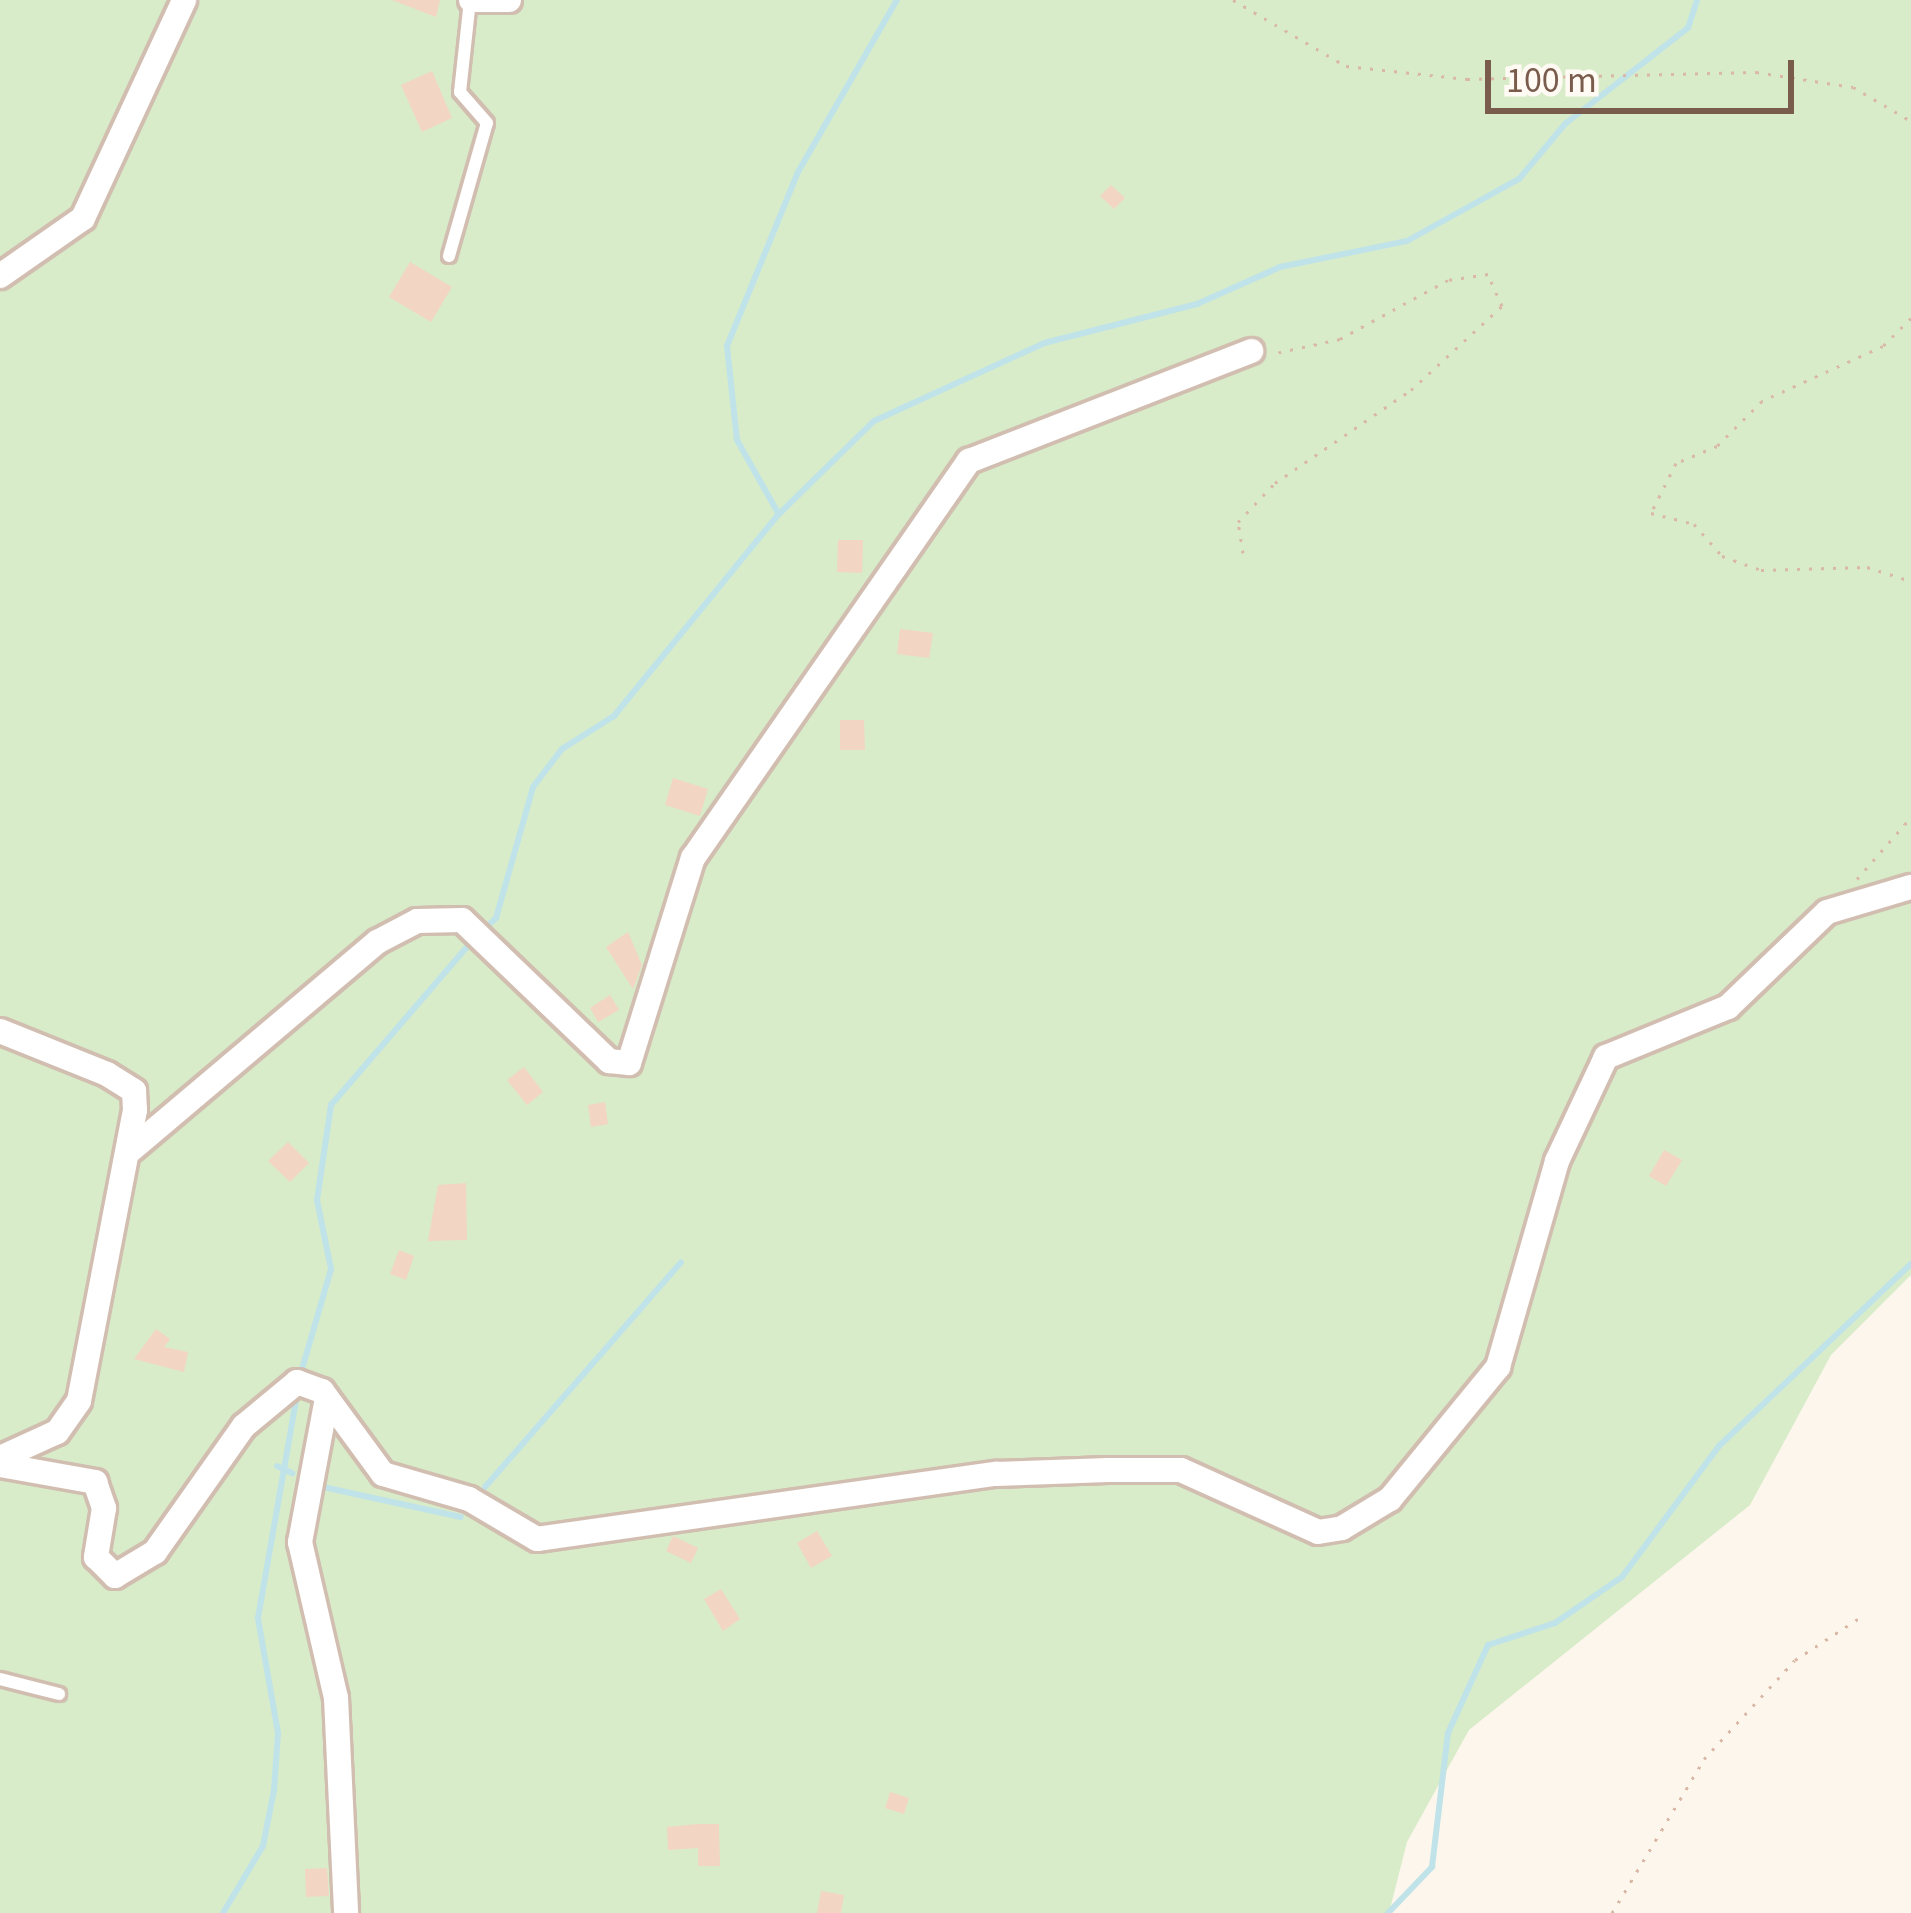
<!DOCTYPE html>
<html>
<head>
<meta charset="utf-8">
<style>
  body { margin:0 }
  #map { position:relative; width:1911px; height:1913px; overflow:hidden; background:#fdf6ec; font-family:"Source Sans 3",sans-serif }
  div>[style] { position:absolute }
  .green>* { inset:0; background:#d8ecc9 }
  .stream>* { height:6px; margin:-3px; padding:0 3px; transform-origin:3px; border-radius:3px; background:#bfe3e8 }
  .building>* { inset:0; background:#f3d5c3 }
  .path>* { height:3px; margin-top:-1.5px; transform-origin:0; background:repeating-linear-gradient(90deg,#d9b8a5 0 3px,transparent 0 12px) }
  .roads { filter:drop-shadow(3px 0 #d1beb0) drop-shadow(-3px 0 #d1beb0) drop-shadow(0 3px #d1beb0) drop-shadow(0 -3px #d1beb0) }
  .service>* { height:12px; margin:-6px; padding:0 6px; transform-origin:6px; border-radius:6px; background:#fff }
  .minor>* { height:24px; margin:-12px; padding:0 12px; transform-origin:12px; border-radius:12px; background:#fff }
  span { translate:-50% -50%; white-space:nowrap; text-align:center; line-height:1.15; -webkit-text-stroke:12px #fffaf3; paint-order:stroke }
  .scale { position:absolute; left:1485px; top:60px; width:309px; height:54px; box-sizing:border-box; border:6px solid #7a5c4d; border-top:0; padding-left:15px; font-size:36px; line-height:42px; white-space:nowrap; color:#7a5c4d; -webkit-text-stroke:9px #fffaf3; paint-order:stroke }
</style>
</head>
<body>
<div id="map">
  <div class="green">
    <div style="clip-path:polygon(0 0,1911px 0,1911px 1275px,1831px 1355px,1750px 1505px,1469px 1730px,1407px 1842px,1389px 1913px,0 1913px)"></div>
  </div>
  <div class="stream">
    <div style="left:778px;top:513px;width:84px;rotate:-119.3deg"></div>
    <div style="left:737px;top:440px;width:95px;rotate:-96.1deg"></div>
    <div style="left:727px;top:346px;width:188px;rotate:-67.8deg"></div>
    <div style="left:798px;top:172px;width:198px;rotate:-60.1deg"></div>
    <div style="left:481px;top:932px;width:21px;rotate:-43deg"></div>
    <div style="left:496px;top:918px;width:136px;rotate:-74.2deg"></div>
    <div style="left:533px;top:787px;width:48px;rotate:-52.7deg"></div>
    <div style="left:562px;top:749px;width:62px;rotate:-32.4deg"></div>
    <div style="left:614px;top:716px;width:261px;rotate:-50.8deg"></div>
    <div style="left:779px;top:514px;width:133px;rotate:-44.4deg"></div>
    <div style="left:874px;top:421px;width:187px;rotate:-24.6deg"></div>
    <div style="left:1044px;top:343px;width:158px;rotate:-14.3deg"></div>
    <div style="left:1197px;top:304px;width:91px;rotate:-24deg"></div>
    <div style="left:1280px;top:267px;width:130px;rotate:-11.6deg"></div>
    <div style="left:1407px;top:241px;width:128px;rotate:-29deg"></div>
    <div style="left:1519px;top:179px;width:72px;rotate:-50.1deg"></div>
    <div style="left:1565px;top:124px;width:156px;rotate:-38deg"></div>
    <div style="left:1688px;top:28px;width:29px;rotate:-72deg"></div>
    <div style="left:300px;top:1376px;width:111px;rotate:-73.8deg"></div>
    <div style="left:331px;top:1269px;width:70px;rotate:-101.5deg"></div>
    <div style="left:317px;top:1200px;width:96px;rotate:-81.6deg"></div>
    <div style="left:331px;top:1105px;width:216px;rotate:-49.3deg"></div>
    <div style="left:277px;top:1466px;width:17px;rotate:25deg"></div>
    <div style="left:323px;top:1487px;width:141px;rotate:12.3deg"></div>
    <div style="left:485px;top:1487px;width:298px;rotate:-48.9deg"></div>
    <div style="left:223px;top:1913px;width:78px;rotate:-59.2deg"></div>
    <div style="left:263px;top:1846px;width:57px;rotate:-78.9deg"></div>
    <div style="left:274px;top:1790px;width:57px;rotate:-86deg"></div>
    <div style="left:278px;top:1733px;width:117px;rotate:-99.9deg"></div>
    <div style="left:258px;top:1618px;width:226px;rotate:-80.1deg"></div>
    <div style="left:1388px;top:1913px;width:64px;rotate:-46.3deg"></div>
    <div style="left:1432px;top:1867px;width:135px;rotate:-83.2deg"></div>
    <div style="left:1448px;top:1733px;width:97px;rotate:-65.6deg"></div>
    <div style="left:1488px;top:1645px;width:71px;rotate:-18.2deg"></div>
    <div style="left:1555px;top:1623px;width:81px;rotate:-34.5deg"></div>
    <div style="left:1622px;top:1577px;width:163px;rotate:-53.5deg"></div>
    <div style="left:1719px;top:1446px;width:265px;rotate:-43.5deg"></div>
  </div>
  <div class="building">
    <div style="clip-path:polygon(392px 0,440px 0,436px 17px)"></div>
    <div style="clip-path:polygon(432px 71px,452px 118px,422px 132px,401px 85px)"></div>
    <div style="clip-path:polygon(1111px 185px,1125px 198px,1114px 209px,1100px 196px)"></div>
    <div style="clip-path:polygon(410px 262px,452px 287px,431px 322px,389px 297px)"></div>
    <div style="clip-path:polygon(838px 540px,863px 540px,862px 573px,837px 572px)"></div>
    <div style="clip-path:polygon(900px 629px,933px 633px,929px 658px,897px 654px)"></div>
    <div style="clip-path:polygon(840px 720px,864px 720px,865px 750px,840px 750px)"></div>
    <div style="clip-path:polygon(673px 778px,708px 789px,700px 816px,665px 805px)"></div>
    <div style="clip-path:polygon(628px 932px,642px 965px,633px 989px,606px 947px)"></div>
    <div style="clip-path:polygon(610px 995px,619px 1010px,598px 1022px,590px 1008px)"></div>
    <div style="clip-path:polygon(524px 1067px,543px 1092px,527px 1105px,507px 1080px)"></div>
    <div style="clip-path:polygon(605px 1102px,608px 1124px,591px 1127px,588px 1105px)"></div>
    <div style="clip-path:polygon(288px 1142px,309px 1163px,290px 1182px,268px 1161px)"></div>
    <div style="clip-path:polygon(1664px 1150px,1682px 1160px,1666px 1186px,1649px 1176px)"></div>
    <div style="clip-path:polygon(466px 1183px,467px 1240px,428px 1241px,438px 1185px)"></div>
    <div style="clip-path:polygon(399px 1250px,414px 1256px,406px 1280px,390px 1274px)"></div>
    <div style="clip-path:polygon(156px 1329px,170px 1339px,164px 1347px,188px 1352px,184px 1372px,134px 1359px)"></div>
    <div style="clip-path:polygon(817px 1531px,832px 1556px,811px 1568px,797px 1543px)"></div>
    <div style="clip-path:polygon(673px 1536px,698px 1548px,691px 1563px,666px 1551px)"></div>
    <div style="clip-path:polygon(721px 1589px,740px 1619px,723px 1631px,704px 1599px)"></div>
    <div style="clip-path:polygon(890px 1792px,909px 1798px,904px 1814px,885px 1808px)"></div>
    <div style="clip-path:polygon(698px 1824px,719px 1824px,720px 1866px,698px 1866px,698px 1848px,668px 1850px,667px 1827px)"></div>
    <div style="clip-path:polygon(327px 1868px,329px 1896px,306px 1897px,305px 1869px)"></div>
    <div style="clip-path:polygon(821px 1891px,844px 1895px,841px 1913px,817px 1913px)"></div>
  </div>
  <div class="path">
    <div style="left:1233px;top:0;width:131px;rotate:30.3deg"></div>
    <div style="left:1346px;top:66px;width:122px;rotate:6.1deg"></div>
    <div style="left:1467px;top:79px;width:289px;rotate:-1.4deg"></div>
    <div style="left:1756px;top:72px;width:98px;rotate:8.8deg"></div>
    <div style="left:1853px;top:87px;width:67px;rotate:30.4deg"></div>
    <div style="left:1911px;top:318px;width:40px;rotate:135deg"></div>
    <div style="left:1883px;top:346px;width:133px;rotate:155.6deg"></div>
    <div style="left:1762px;top:401px;width:64px;rotate:135deg"></div>
    <div style="left:1717px;top:446px;width:44px;rotate:157.5deg"></div>
    <div style="left:1676px;top:463px;width:56px;rotate:116.6deg"></div>
    <div style="left:1651px;top:513px;width:44px;rotate:14.3deg"></div>
    <div style="left:1694px;top:524px;width:43px;rotate:48.8deg"></div>
    <div style="left:1722px;top:556px;width:41px;rotate:19.7deg"></div>
    <div style="left:1761px;top:570px;width:106px;rotate:-1.6deg"></div>
    <div style="left:1867px;top:567px;width:46px;rotate:17.7deg"></div>
    <div style="left:1243px;top:553px;width:31px;rotate:-99deg"></div>
    <div style="left:1238px;top:522px;width:54px;rotate:-46.5deg"></div>
    <div style="left:1275px;top:483px;width:165px;rotate:-34.4deg"></div>
    <div style="left:1411px;top:390px;width:124px;rotate:-42.7deg"></div>
    <div style="left:1502px;top:306px;width:35px;rotate:-114deg"></div>
    <div style="left:1488px;top:274px;width:40px;rotate:171.5deg"></div>
    <div style="left:1448px;top:280px;width:123px;rotate:151.4deg"></div>
    <div style="left:1340px;top:339px;width:71px;rotate:167.7deg"></div>
    <div style="left:1857px;top:879px;width:82px;rotate:-48.9deg"></div>
    <div style="left:1612px;top:1913px;width:179px;rotate:-59.1deg"></div>
    <div style="left:1704px;top:1759px;width:134px;rotate:-47.4deg"></div>
    <div style="left:1795px;top:1660px;width:79px;rotate:-33.1deg"></div>
  </div>
  <div class="roads">
    <div class="service">
      <div style="left:449px;top:256px;width:138px;rotate:-74.1deg"></div>
      <div style="left:487px;top:123px;width:41px;rotate:-131.1deg"></div>
      <div style="left:460px;top:92px;width:93px;rotate:-83.8deg"></div>
      <div style="left:0;top:1679px;width:61px;rotate:14.3deg"></div>
    </div>
    <div class="minor">
      <div style="left:471px;top:0;width:38px"></div>
      <div style="left:0;top:276px;width:101px;rotate:-34.9deg"></div>
      <div style="left:83px;top:218px;width:240px;rotate:-65.1deg"></div>
      <div style="left:0;top:1031px;width:115px;rotate:21.9deg"></div>
      <div style="left:107px;top:1074px;width:32px;rotate:32deg"></div>
      <div style="left:134px;top:1091px;width:19px;rotate:87deg"></div>
      <div style="left:135px;top:1110px;width:296px;rotate:100.9deg"></div>
      <div style="left:79px;top:1401px;width:38px;rotate:125deg"></div>
      <div style="left:57px;top:1432px;width:63px;rotate:155.5deg"></div>
      <div style="left:132px;top:1149px;width:321px;rotate:-40.2deg"></div>
      <div style="left:377px;top:942px;width:45px;rotate:-27.7deg"></div>
      <div style="left:417px;top:921px;width:45px;rotate:-1.3deg"></div>
      <div style="left:462px;top:920px;width:204px;rotate:43.8deg"></div>
      <div style="left:609px;top:1061px;width:20px;rotate:6deg"></div>
      <div style="left:629px;top:1063px;width:215px;rotate:-72.7deg"></div>
      <div style="left:693px;top:858px;width:484px;rotate:-55.2deg"></div>
      <div style="left:969px;top:461px;width:303px;rotate:-21.3deg"></div>
      <div style="left:327px;top:1398px;width:147px;rotate:100.6deg"></div>
      <div style="left:300px;top:1542px;width:160px;rotate:77deg"></div>
      <div style="left:336px;top:1698px;width:215px;rotate:87.3deg"></div>
      <div style="left:0;top:1465px;width:97px;rotate:10.1deg"></div>
      <div style="left:95px;top:1482px;width:28px;rotate:71deg"></div>
      <div style="left:104px;top:1508px;width:50px;rotate:99.3deg"></div>
      <div style="left:96px;top:1557px;width:27px;rotate:45deg"></div>
      <div style="left:115px;top:1576px;width:47px;rotate:-31deg"></div>
      <div style="left:155px;top:1552px;width:154px;rotate:-54.8deg"></div>
      <div style="left:244px;top:1426px;width:69px;rotate:-39.7deg"></div>
      <div style="left:297px;top:1382px;width:27px;rotate:20deg"></div>
      <div style="left:322px;top:1391px;width:103px;rotate:53.7deg"></div>
      <div style="left:383px;top:1474px;width:90px;rotate:16.2deg"></div>
      <div style="left:469px;top:1499px;width:79px;rotate:30.5deg"></div>
      <div style="left:537px;top:1539px;width:464px;rotate:-8.1deg"></div>
      <div style="left:996px;top:1474px;width:112px;rotate:-2deg"></div>
      <div style="left:1108px;top:1470px;width:73px"></div>
      <div style="left:1181px;top:1470px;width:150px;rotate:24.3deg"></div>
      <div style="left:1318px;top:1532px;width:24px;rotate:-9deg"></div>
      <div style="left:1342px;top:1528px;width:56px;rotate:-31.1deg"></div>
      <div style="left:1390px;top:1499px;width:171px;rotate:-50.7deg"></div>
      <div style="left:1498px;top:1367px;width:214px;rotate:-74deg"></div>
      <div style="left:1557px;top:1161px;width:115px;rotate:-64.8deg"></div>
      <div style="left:1606px;top:1057px;width:132px;rotate:-22.3deg"></div>
      <div style="left:1728px;top:1007px;width:137px;rotate:-43.8deg"></div>
      <div style="left:1827px;top:912px;width:88px;rotate:-16.6deg"></div>
    </div>
  </div>
  <div class="scale">100 m</div>
</div>
</body>
</html>
